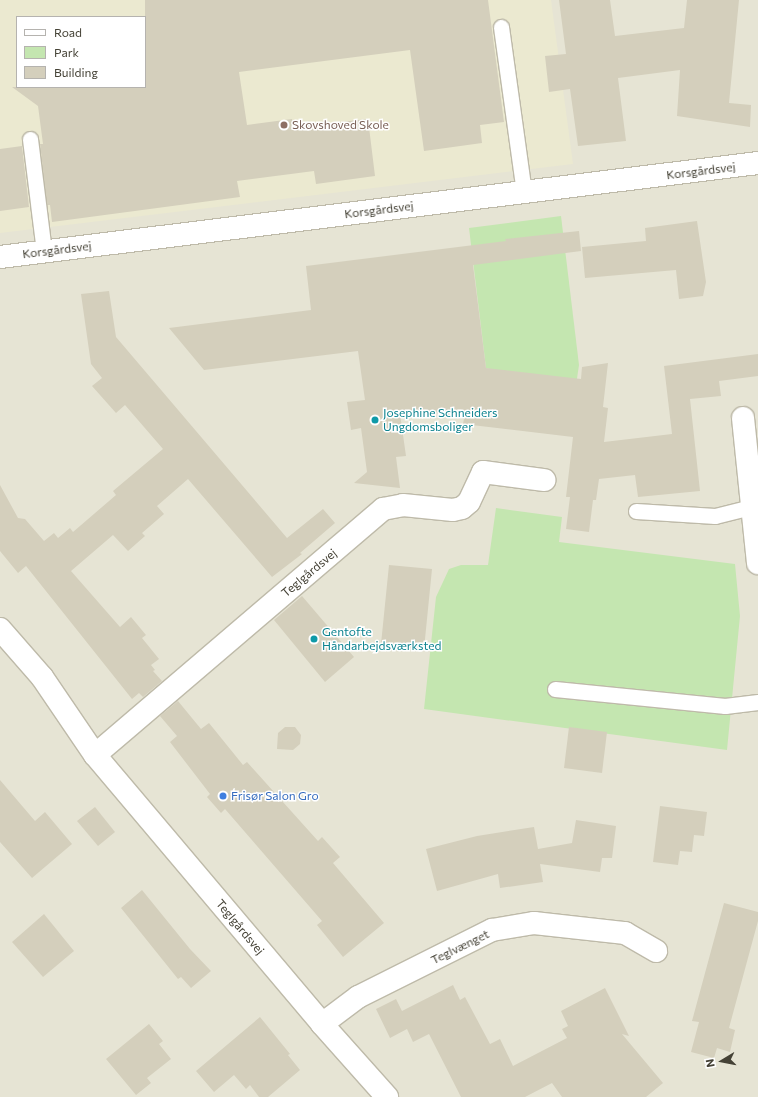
<!DOCTYPE html>
<html>
<head>
<meta charset="utf-8">
<style>
  body { margin:0 }
  #map { position:relative; width:758px; height:1097px; overflow:hidden; background:#f3f1e6; font-family:Commissioner,sans-serif }
  div>[style] { position:absolute }
  .residential>* { inset:0; background:#e6e4d4 }
  .education>* { inset:0; background:#ebe9d0 }
  .green>* { inset:0; background:#c4e6b0 }
  .building>* { inset:0; background:#d4cfbc }
  .roads { filter:drop-shadow(1px 0 #bebaa9) drop-shadow(-1px 0 #bebaa9) drop-shadow(0 1px #bebaa9) drop-shadow(0 -1px #bebaa9) }
  .lane>* { height:15px; margin:-7.5px; padding:0 7.5px; transform-origin:7.5px; border-radius:7.5px; background:#fff }
  .street>* { height:22px; margin:-11px; padding:0 11px; transform-origin:11px; border-radius:11px; background:#fff }
  .dots>* { width:11px; height:11px; translate:-50% -50%; box-sizing:border-box; border:2px solid #fff; border-radius:50% }
  span { translate:-50% -50%; white-space:nowrap; text-align:center; line-height:1.15; -webkit-text-stroke:3px #fff; paint-order:stroke }
  .education-label { font-size:12px; color:#785e54 }
  .left { translate:0 -50%; text-align:left }
  .street-label { font-size:12px; color:#454236 }
  .culture-label { font-size:12px; color:#0d838f }
  .shop-label { font-size:12px; color:#366cbe }
  .legend { position:absolute; left:16px; top:16px; width:130px; height:72px; box-sizing:border-box; background:#fff; border:1px solid #b5b3af; margin:0; padding:5px 7px; list-style:none; font-size:12px; color:#454236 }
  .legend li { display:flex; align-items:center; gap:8px; height:20px }
  .legend b { width:20px; border:1px solid #b5b3af }
  .north { position:absolute; left:702px; top:1041px; width:40px; height:40px; -webkit-text-stroke:3px #fff; paint-order:stroke; rotate:260deg; font-size:11px; font-weight:700; line-height:16px; text-align:center; color:#454236 }
  .north::after { content:''; display:block; margin:auto; width:14px; height:18px; background:#454236; clip-path:polygon(50% 0,100% 100%,50% 72%,0 100%) }
</style>
</head>
<body>
<div id="map">
  <div class="residential">
    <div style="clip-path:polygon(evenodd,0 0,758px 0,758px 1097px,0 1097px,0 0,17px 17px,145px 17px,145px 87px,17px 87px,17px 17px)"></div>
  </div>
  <div class="education">
    <div style="clip-path:polygon(evenodd,0 0,551px 0,573px 164px,0 233px,0 0,17px 17px,145px 17px,145px 87px,17px 87px,17px 17px)"></div>
  </div>
  <div class="green">
    <div style="clip-path:polygon(561px 216px,579px 365px,575px 392px,486px 368px,469px 228px)"></div>
    <div style="clip-path:polygon(496px 508px,562px 517px,559px 542px,735px 564px,740px 616px,727px 750px,424px 709px,436px 597px,449px 569px,461px 565px,488px 565px)"></div>
  </div>
  <div class="building">
    <div style="clip-path:polygon(145px 0,488px 0,504px 122px,480px 125px,482px 143px,424px 151px,410px 50px,239px 72px,247px 125px,292px 119px,293px 127px,368px 119px,375px 176px,316px 184px,314px 171px,237px 181px,240px 197px,52px 222px,50px 205px,47px 205px,40px 144px,43px 144px,38px 106px,12px 87px,145px 87px)"></div>
    <div style="clip-path:polygon(559px 0,610px 0,615px 36px,684px 28px,687px 0,739px 0,729px 103px,751px 105px,750px 127px,677px 116px,680px 70px,618px 78px,626px 141px,578px 146px,570px 89px,549px 92px,545px 56px,566px 54px)"></div>
    <div style="clip-path:polygon(22px 146px,29px 207px,0 211px,0 149px)"></div>
    <div style="clip-path:polygon(697px 221px,706px 282px,703px 296px,679px 299px,676px 270px,585px 278px,582px 247px,646px 241px,645px 228px)"></div>
    <div style="clip-path:polygon(579px 231px,581px 251px,473px 265px,486px 368px,581px 379px,582px 367px,608px 363px,603px 407px,608px 408px,604px 442px,672px 434px,664px 366px,758px 354px,758px 376px,719px 381px,721px 396px,690px 399px,700px 491px,638px 497px,635px 475px,599px 479px,596px 500px,593px 500px,589px 532px,566px 529px,570px 497px,566px 497px,573px 437px,463px 424px,464px 419px,400px 414px,406px 456px,396px 457px,400px 488px,354px 483px,367px 472px,361px 428px,351px 430px,347px 402px,365px 400px,358px 351px,204px 370px,169px 328px,311px 310px,306px 266px,506px 241px,505px 239px)"></div>
    <div style="clip-path:polygon(109px 291px,116px 337px,287px 538px,323px 509px,335px 523px,300px 553px,302px 554px,272px 577px,188px 479px,157px 506px,164px 514px,142px 533px,145px 536px,128px 551px,113px 535px,71px 571px,120px 627px,131px 617px,146px 635px,142px 638px,159px 659px,151px 665px,155px 670px,153px 671px,162px 681px,143px 697px,139px 693px,132px 699px,26px 566px,18px 573px,0 551px,0 485px,18px 518px,25px 519px,44px 541px,54px 533px,58px 538px,70px 528px,73px 532px,116px 495px,113px 491px,163px 449px,125px 405px,116px 413px,92px 386px,102px 378px,91px 364px,81px 294px)"></div>
    <div style="clip-path:polygon(389px 565px,432px 569px,424px 649px,381px 644px)"></div>
    <div style="clip-path:polygon(302px 596px,354px 657px,325px 682px,274px 620px)"></div>
    <div style="clip-path:polygon(178px 701px,201px 729px,209px 723px,243px 765px,247px 762px,318px 841px,322px 837px,340px 857px,333px 863px,384px 923px,343px 957px,317px 925px,322px 921px,225px 809px,221px 813px,207px 797px,210px 794px,170px 742px,177px 736px,160px 716px)"></div>
    <div style="clip-path:polygon(285px 727px,295px 727px,301px 735px,300px 744px,293px 750px,277px 749px,278px 733px)"></div>
    <div style="clip-path:polygon(569px 727px,607px 732px,602px 773px,564px 768px)"></div>
    <div style="clip-path:polygon(0 780px,35px 821px,45px 812px,72px 844px,32px 878px,0 842px)"></div>
    <div style="clip-path:polygon(660px 806px,707px 812px,704px 836px,694px 835px,692px 852px,680px 851px,678px 865px,653px 862px)"></div>
    <div style="clip-path:polygon(95px 807px,115px 832px,98px 846px,77px 821px)"></div>
    <div style="clip-path:polygon(576px 820px,616px 826px,612px 858px,602px 858px,600px 872px,540px 864px,543px 882px,500px 888px,498px 874px,437px 891px,426px 849px,477px 836px,534px 827px,538px 849px,572px 843px)"></div>
    <div style="clip-path:polygon(142px 890px,190px 949px,211px 971px,191px 988px,181px 977px,178px 979px,121px 908px)"></div>
    <div style="clip-path:polygon(724px 903px,758px 912px,758px 921px,729px 1028px,735px 1030px,730px 1052px,717px 1048px,714px 1058px,691px 1052px,699px 1022px,692px 1021px)"></div>
    <div style="clip-path:polygon(44px 914px,74px 951px,43px 977px,12px 942px)"></div>
    <div style="clip-path:polygon(453px 985px,460px 1000px,465px 997px,490px 1044px,500px 1039px,513px 1066px,567px 1038px,562px 1029px,568px 1026px,561px 1011px,605px 988px,629px 1036px,622px 1034px,663px 1083px,646px 1097px,562px 1097px,552px 1083px,525px 1097px,461px 1097px,429px 1034px,413px 1042px,407px 1029px,390px 1038px,376px 1009px,396px 999px,402px 1011px)"></div>
    <div style="clip-path:polygon(260px 1017px,290px 1054px,288px 1055px,300px 1070px,268px 1097px,259px 1097px,250px 1085px,246px 1089px,234px 1075px,214px 1092px,196px 1071px)"></div>
    <div style="clip-path:polygon(149px 1024px,163px 1041px,159px 1044px,171px 1059px,147px 1078px,151px 1083px,136px 1095px,106px 1059px)"></div>
  </div>
  <div class="roads">
    <div class="lane">
      <div style="left:501px;top:27px;width:167px;rotate:82.1deg"></div>
      <div style="left:30px;top:139px;width:114px;rotate:82.9deg"></div>
      <div style="left:636px;top:511px;width:79px;rotate:3.6deg"></div>
      <div style="left:715px;top:516px;width:38px;rotate:-14deg"></div>
      <div style="left:555px;top:689px;width:171px;rotate:5.7deg"></div>
      <div style="left:725px;top:706px;width:33px;rotate:-7deg"></div>
    </div>
    <div class="street">
      <div style="left:0;top:257px;width:764px;rotate:-7.07deg"></div>
      <div style="left:743px;top:418px;width:146px;rotate:84.1deg"></div>
      <div style="left:0;top:629px;width:64px;rotate:48.8deg"></div>
      <div style="left:42px;top:677px;width:94px;rotate:55.8deg"></div>
      <div style="left:95px;top:755px;width:352px;rotate:49.8deg"></div>
      <div style="left:322px;top:1024px;width:98px;rotate:48.3deg"></div>
      <div style="left:95px;top:755px;width:379px;rotate:-40.5deg"></div>
      <div style="left:383px;top:509px;width:20px;rotate:-11deg"></div>
      <div style="left:403px;top:505px;width:50px;rotate:5.7deg"></div>
      <div style="left:453px;top:510px;width:9px;rotate:-13deg"></div>
      <div style="left:462px;top:508px;width:9px;rotate:-41deg"></div>
      <div style="left:469px;top:502px;width:33px;rotate:-65deg"></div>
      <div style="left:483px;top:472px;width:62px;rotate:7.5deg"></div>
      <div style="left:322px;top:1024px;width:45px;rotate:-36.9deg"></div>
      <div style="left:358px;top:997px;width:150px;rotate:-26.6deg"></div>
      <div style="left:492px;top:930px;width:43px;rotate:-9.5deg"></div>
      <div style="left:534px;top:923px;width:92px;rotate:6.3deg"></div>
      <div style="left:625px;top:933px;width:36px;rotate:30deg"></div>
    </div>
  </div>
  <div class="dots">
    <div style="left:284px;top:125px;background:#8d6e63"></div>
    <div style="left:375px;top:420px;background:#0f9aa8"></div>
    <div style="left:314px;top:639px;background:#0f9aa8"></div>
    <div style="left:223px;top:796px;background:#3f7fe0"></div>
  </div>
  <div class="education-label">
    <span class="left" style="left:292px;top:125px">Skovshoved Skole</span>
  </div>
  <div class="street-label">
    <span style="left:701px;top:171px;rotate:-7deg">Korsgårdsvej</span>
    <span style="left:379px;top:210px;rotate:-7deg">Korsgårdsvej</span>
    <span style="left:57px;top:250px;rotate:-7deg">Korsgårdsvej</span>
    <span style="left:309px;top:573px;rotate:-40deg">Teglgårdsvej</span>
    <span style="left:240px;top:927px;rotate:50deg">Teglgårdsvej</span>
    <span style="left:460px;top:947px;rotate:-26deg">Teglvænget</span>
  </div>
  <div class="culture-label">
    <span class="left" style="left:383px;top:420px">Josephine Schneiders<br>Ungdomsboliger</span>
    <span class="left" style="left:322px;top:639px">Gentofte<br>Håndarbejdsværksted</span>
  </div>
  <div class="shop-label">
    <span class="left" style="left:231px;top:796px">Frisør Salon Gro</span>
  </div>
  <ul class="legend">
  <li><b style="height:5px;background:#fff"></b>Road</li>
  <li><b style="height:11px;background:#c4e6b0"></b>Park</li>
  <li><b style="height:11px;background:#d4cfbc"></b>Building</li>
  </ul>
  <div class="north">N</div>
</div>
</body>
</html>
